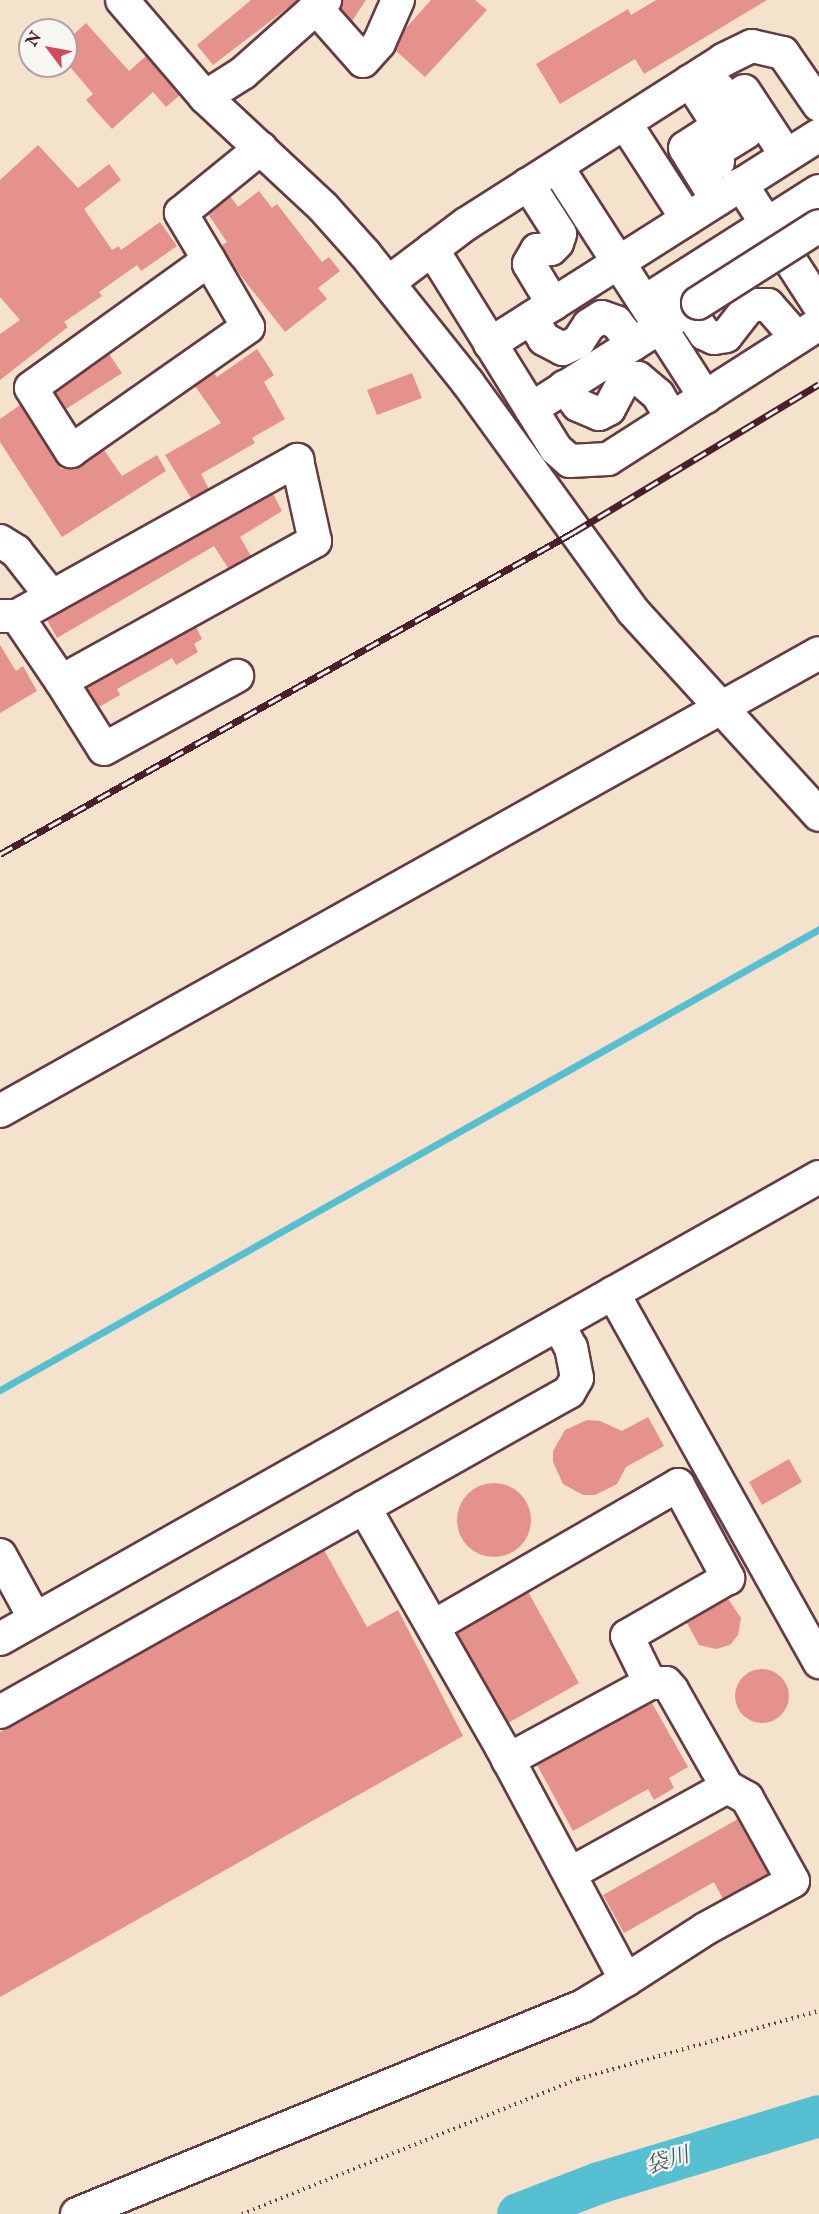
<!DOCTYPE html>
<html>
<head>
<meta charset="utf-8">
<style>
  body { margin:0 }
  #map { position:relative; width:819px; height:2214px; overflow:hidden; background:#f5e2cc; font-family:"IM FELL English","Noto Serif JP",serif }
  div>[style] { position:absolute }
  .stream>* { height:7px; margin:-3.5px; padding:0 3.5px; transform-origin:3.5px; border-radius:3.5px; background:#56c0d2 }
  .river>* { height:42px; margin:-21px; padding:0 21px; transform-origin:21px; border-radius:21px; background:#56c0d2 }
  .building>* { inset:0; background:#e5928c }
  .round { border-radius:50% }
  .path>* { height:4px; margin-top:-2px; transform-origin:0; background:repeating-linear-gradient(90deg,#643c43 0 1.5px,transparent 0 6px) }
  .roads { filter:drop-shadow(2px 0 #643c43) drop-shadow(-2px 0 #643c43) drop-shadow(0 2px #643c43) drop-shadow(0 -2px #643c43) }
  .minor>* { height:32px; margin:-16px; padding:0 16px; transform-origin:16px; border-radius:16px; background:#fff }
  .rail>* { height:7px; margin-top:-3.5px; transform-origin:0; background:repeating-linear-gradient(90deg,#f6f6f2 0 14px,#4a1f2b 0 28px); box-sizing:border-box; border-block:2px solid #4a1f2b }
  .bridges { filter:drop-shadow(2px 0 #643c43) drop-shadow(-2px 0 #643c43) drop-shadow(0 2px #643c43) drop-shadow(0 -2px #643c43) }
  .minor-bridge>* { height:32px; margin:-16px; padding:0 16px; transform-origin:16px; border-radius:16px; background:#fff }
  span { translate:-50% -50%; white-space:nowrap; text-align:center; line-height:1.15; -webkit-text-stroke:4.5px #f6f6f2; paint-order:stroke }
  .water-label { font-size:22px; color:#4e5765; font-style:italic }
  .north { position:absolute; left:18px; top:18px; width:60px; height:60px; box-sizing:border-box; background:#f6f6f2; border:2px solid #b1a0a2; border-radius:50%; rotate:302deg; font-size:16px; font-weight:700; line-height:24px; text-align:center; color:#4a1f2b }
  .north::after { content:''; display:block; margin:auto; width:21px; height:27px; background:#d1495b; clip-path:polygon(50% 0,100% 100%,50% 72%,0 100%) }
</style>
</head>
<body>
<div id="map">
  <div class="stream">
    <div style="left:0;top:1390px;width:940px;rotate:-29.37deg"></div>
  </div>
  <div class="river">
    <div style="left:518px;top:2214px;width:87px;rotate:-20.9deg"></div>
    <div style="left:599px;top:2183px;width:230px;rotate:-16.9deg"></div>
  </div>
  <div class="building">
    <div style="clip-path:polygon(251px 0,298px 0,213px 65px,197px 45px)"></div>
    <div style="clip-path:polygon(342px 0,366px 0,352px 21px,340px 8px)"></div>
    <div style="clip-path:polygon(431px 0,475px 0,487px 10px,425px 77px,395px 50px,405px 29px)"></div>
    <div style="clip-path:polygon(656px 0,767px 0,644px 74px,635px 59px,560px 104px,536px 64px,628px 9px,631px 15px)"></div>
    <div style="clip-path:polygon(86px 23px,129px 71px,146px 56px,180px 95px,166px 107px,153px 92px,112px 129px,86px 100px,93px 94px,66px 62px,66px 49px,77px 40px,73px 35px)"></div>
    <div style="clip-path:polygon(38px 145px,78px 188px,109px 164px,121px 180px,84px 209px,112px 250px,119px 246px,121px 250px,160px 222px,177px 246px,141px 271px,137px 265px,99px 292px,102px 296px,64px 322px,68px 327px,0 380px,0 334px,20px 320px,0 297px,0 180px)"></div>
    <div style="clip-path:polygon(259px 191px,272px 208px,277px 204px,322px 262px,329px 257px,340px 271px,318px 288px,327px 299px,285px 332px,234px 267px,221px 246px,227px 242px,208px 214px,230px 196px,238px 207px)"></div>
    <div style="clip-path:polygon(257px 349px,274px 375px,264px 382px,285px 419px,252px 438px,255px 443px,201px 474px,209px 489px,191px 498px,165px 455px,221px 423px,195px 386px,214px 373px,217px 377px)"></div>
    <div style="clip-path:polygon(109px 354px,122px 373px,66px 409px,55px 393px)"></div>
    <div style="clip-path:polygon(412px 373px,422px 398px,377px 415px,367px 390px)"></div>
    <div style="clip-path:polygon(20px 405px,61px 469px,81px 466px,104px 450px,122px 476px,157px 455px,166px 471px,62px 537px,0 442px,0 419px)"></div>
    <div style="clip-path:polygon(273px 494px,282px 511px,240px 537px,251px 556px,228px 568px,214px 546px,57px 638px,47px 620px)"></div>
    <div style="clip-path:polygon(196px 627px,202px 639px,194px 644px,198px 652px,176px 665px,172px 658px,117px 689px,120px 695px,99px 707px,86px 688px)"></div>
    <div style="clip-path:polygon(0 645px,16px 671px,23px 666px,37px 691px,0 713px)"></div>
    <div style="clip-path:polygon(648px 1417px,664px 1446px,626px 1467px,617px 1484px,595px 1495px,583px 1495px,563px 1484px,553px 1462px,553px 1451px,565px 1430px,587px 1420px,600px 1421px,622px 1431px)"></div>
    <div style="clip-path:polygon(789px 1459px,802px 1482px,762px 1505px,749px 1482px)"></div>
    <div class="round" style="left:457px;top:1483px;width:74px;height:74px"></div>
    <div style="clip-path:polygon(324px 1550px,367px 1627px,398px 1610px,463px 1736px,0 1997px,0 1732px)"></div>
    <div style="clip-path:polygon(528px 1592px,579px 1683px,508px 1723px,457px 1633px)"></div>
    <div style="clip-path:polygon(728px 1599px,741px 1618px,738px 1635px,730px 1645px,716px 1649px,699px 1645px,687px 1623px)"></div>
    <div class="round" style="left:735px;top:1669px;width:54px;height:54px"></div>
    <div style="clip-path:polygon(652px 1703px,688px 1767px,669px 1778px,674px 1788px,654px 1800px,648px 1789px,573px 1831px,537px 1765px)"></div>
    <div style="clip-path:polygon(738px 1819px,768px 1874px,723px 1899px,714px 1882px,624px 1933px,603px 1895px)"></div>
  </div>
  <div class="path">
    <div style="left:242px;top:2214px;width:362px;rotate:-21.9deg"></div>
    <div style="left:578px;top:2079px;width:250px;rotate:-15.8deg"></div>
  </div>
  <div class="roads">
    <div class="minor">
      <div style="left:122px;top:0;width:128px;rotate:49.4deg"></div>
      <div style="left:205px;top:97px;width:161px;rotate:43deg"></div>
      <div style="left:323px;top:207px;width:63px;rotate:48.2deg"></div>
      <div style="left:365px;top:254px;width:165px;rotate:51.4deg"></div>
      <div style="left:468px;top:383px;width:281px;rotate:54.1deg"></div>
      <div style="left:633px;top:611px;width:276px;rotate:47.6deg"></div>
      <div style="left:317px;top:9px;width:69px;rotate:48.5deg"></div>
      <div style="left:363px;top:61px;width:24px;rotate:-48deg"></div>
      <div style="left:379px;top:43px;width:47px;rotate:-66.2deg"></div>
      <div style="left:690px;top:81px;width:54px;rotate:57.2deg"></div>
      <div style="left:719px;top:126px;width:40px;rotate:147.1deg"></div>
      <div style="left:685px;top:148px;width:61px;rotate:58.4deg"></div>
      <div style="left:744px;top:91px;width:77px;rotate:56.7deg"></div>
      <div style="left:205px;top:97px;width:45px;rotate:-32.3deg"></div>
      <div style="left:243px;top:73px;width:110px;rotate:-41.7deg"></div>
      <div style="left:625px;top:123px;width:114px;rotate:57.1deg"></div>
      <div style="left:718px;top:162px;width:10px;rotate:-119deg"></div>
      <div style="left:713px;top:153px;width:39px;rotate:-32deg"></div>
      <div style="left:746px;top:132px;width:51px;rotate:-122.1deg"></div>
      <div style="left:557px;top:167px;width:274px;rotate:57.2deg"></div>
      <div style="left:528px;top:184px;width:59px;rotate:57.4deg"></div>
      <div style="left:560px;top:234px;width:9px;rotate:108deg"></div>
      <div style="left:557px;top:243px;width:8px;rotate:135deg"></div>
      <div style="left:551px;top:249px;width:14px;rotate:176deg"></div>
      <div style="left:537px;top:250px;width:16px;rotate:120deg"></div>
      <div style="left:529px;top:264px;width:47px;rotate:59deg"></div>
      <div style="left:741px;top:184px;width:144px;rotate:57.2deg"></div>
      <div style="left:432px;top:249px;width:235px;rotate:58.2deg"></div>
      <div style="left:556px;top:449px;width:18px;rotate:41deg"></div>
      <div style="left:570px;top:461px;width:38px;rotate:-3deg"></div>
      <div style="left:608px;top:459px;width:250px;rotate:-32.6deg"></div>
      <div style="left:209px;top:260px;width:219px;rotate:144.3deg"></div>
      <div style="left:31px;top:388px;width:75px;rotate:57.6deg"></div>
      <div style="left:71px;top:451px;width:216px;rotate:-35deg"></div>
      <div style="left:248px;top:327px;width:78px;rotate:-120.2deg"></div>
      <div style="left:209px;top:260px;width:55px;rotate:-120.8deg"></div>
      <div style="left:181px;top:213px;width:103px;rotate:-39.1deg"></div>
      <div style="left:389px;top:282px;width:96px;rotate:-37deg"></div>
      <div style="left:466px;top:224px;width:305px;rotate:-32.5deg"></div>
      <div style="left:723px;top:60px;width:32px;rotate:-26deg"></div>
      <div style="left:752px;top:46px;width:32px;rotate:13deg"></div>
      <div style="left:783px;top:53px;width:63px;rotate:55.3deg"></div>
      <div style="left:644px;top:302px;width:207px;rotate:-32.4deg"></div>
      <div style="left:688px;top:309px;width:30px;rotate:56deg"></div>
      <div style="left:705px;top:334px;width:10px;rotate:24deg"></div>
      <div style="left:714px;top:338px;width:12px;rotate:-9deg"></div>
      <div style="left:726px;top:336px;width:39px;rotate:-52deg"></div>
      <div style="left:750px;top:305px;width:18px"></div>
      <div style="left:768px;top:305px;width:44px;rotate:48.7deg"></div>
      <div style="left:531px;top:318px;width:25px;rotate:58deg"></div>
      <div style="left:544px;top:339px;width:21px;rotate:28deg"></div>
      <div style="left:563px;top:349px;width:17px;rotate:-25deg"></div>
      <div style="left:578px;top:342px;width:20px;rotate:-57deg"></div>
      <div style="left:589px;top:325px;width:15px;rotate:-32deg"></div>
      <div style="left:602px;top:317px;width:15px;rotate:20deg"></div>
      <div style="left:616px;top:322px;width:28px;rotate:52deg"></div>
      <div style="left:490px;top:344px;width:390px;rotate:-32.4deg"></div>
      <div style="left:564px;top:387px;width:23px;rotate:52deg"></div>
      <div style="left:578px;top:405px;width:23px;rotate:23deg"></div>
      <div style="left:599px;top:414px;width:11px;rotate:-27deg"></div>
      <div style="left:609px;top:409px;width:34px;rotate:-62deg"></div>
      <div style="left:625px;top:379px;width:13px;rotate:-4deg"></div>
      <div style="left:638px;top:378px;width:26px;rotate:40deg"></div>
      <div style="left:658px;top:395px;width:27px;rotate:59deg"></div>
      <div style="left:531px;top:409px;width:198px;rotate:-32.4deg"></div>
      <div style="left:0;top:541px;width:19px;rotate:32deg"></div>
      <div style="left:16px;top:551px;width:58px;rotate:52deg"></div>
      <div style="left:0;top:616px;width:17px"></div>
      <div style="left:17px;top:616px;width:321px;rotate:-29.1deg"></div>
      <div style="left:297px;top:460px;width:83px;rotate:77.5deg"></div>
      <div style="left:315px;top:541px;width:290px;rotate:151.1deg"></div>
      <div style="left:61px;top:681px;width:78px;rotate:-124.1deg"></div>
      <div style="left:61px;top:681px;width:80px;rotate:57.7deg"></div>
      <div style="left:104px;top:749px;width:152px;rotate:-28.8deg"></div>
      <div style="left:0;top:1111px;width:938px;rotate:-29.21deg"></div>
      <div style="left:613px;top:1293px;width:423px;rotate:60.8deg"></div>
      <div style="left:364px;top:1507px;width:278px;rotate:60.2deg"></div>
      <div style="left:502px;top:1748px;width:263px;rotate:61.9deg"></div>
      <div style="left:626px;top:1980px;width:94px;rotate:-32.8deg"></div>
      <div style="left:705px;top:1929px;width:100px;rotate:-28.6deg"></div>
      <div style="left:793px;top:1881px;width:95px;rotate:-119deg"></div>
      <div style="left:747px;top:1798px;width:23px;rotate:-151deg"></div>
      <div style="left:0;top:1555px;width:73px;rotate:61.3deg"></div>
      <div style="left:434px;top:1626px;width:282px;rotate:-30deg"></div>
      <div style="left:678px;top:1485px;width:106px;rotate:61.7deg"></div>
      <div style="left:728px;top:1578px;width:116px;rotate:150.1deg"></div>
      <div style="left:627px;top:1636px;width:52px;rotate:63.9deg"></div>
      <div style="left:650px;top:1683px;width:16px"></div>
      <div style="left:666px;top:1683px;width:9px;rotate:49deg"></div>
      <div style="left:672px;top:1690px;width:112px;rotate:60.4deg"></div>
      <div style="left:727px;top:1787px;width:178px;rotate:151.1deg"></div>
      <div style="left:0;top:1639px;width:940px;rotate:-29.43deg"></div>
      <div style="left:0;top:1712px;width:653px;rotate:-29.35deg"></div>
      <div style="left:569px;top:1392px;width:16px;rotate:-60deg"></div>
      <div style="left:577px;top:1378px;width:31px;rotate:-101deg"></div>
      <div style="left:571px;top:1348px;width:27px;rotate:-118deg"></div>
      <div style="left:508px;top:1760px;width:162px;rotate:-28.5deg"></div>
      <div style="left:77px;top:2214px;width:547px;rotate:-22.35deg"></div>
      <div style="left:583px;top:2006px;width:50px;rotate:-31.2deg"></div>
    </div>
  </div>
  <div class="rail">
    <div style="left:0;top:854px;width:658px;rotate:-29.29deg"></div>
    <div style="left:574px;top:532px;width:286px;rotate:-31.1deg"></div>
  </div>
  <div class="bridges">
    <div class="minor-bridge">
      <div style="left:698px;top:303px;width:143px;rotate:-32.5deg"></div>
    </div>
  </div>
  <div class="water-label">
    <span style="left:668px;top:2162px;rotate:-17deg">袋川</span>
  </div>
  <div class="north">N</div>
</div>
</body>
</html>
